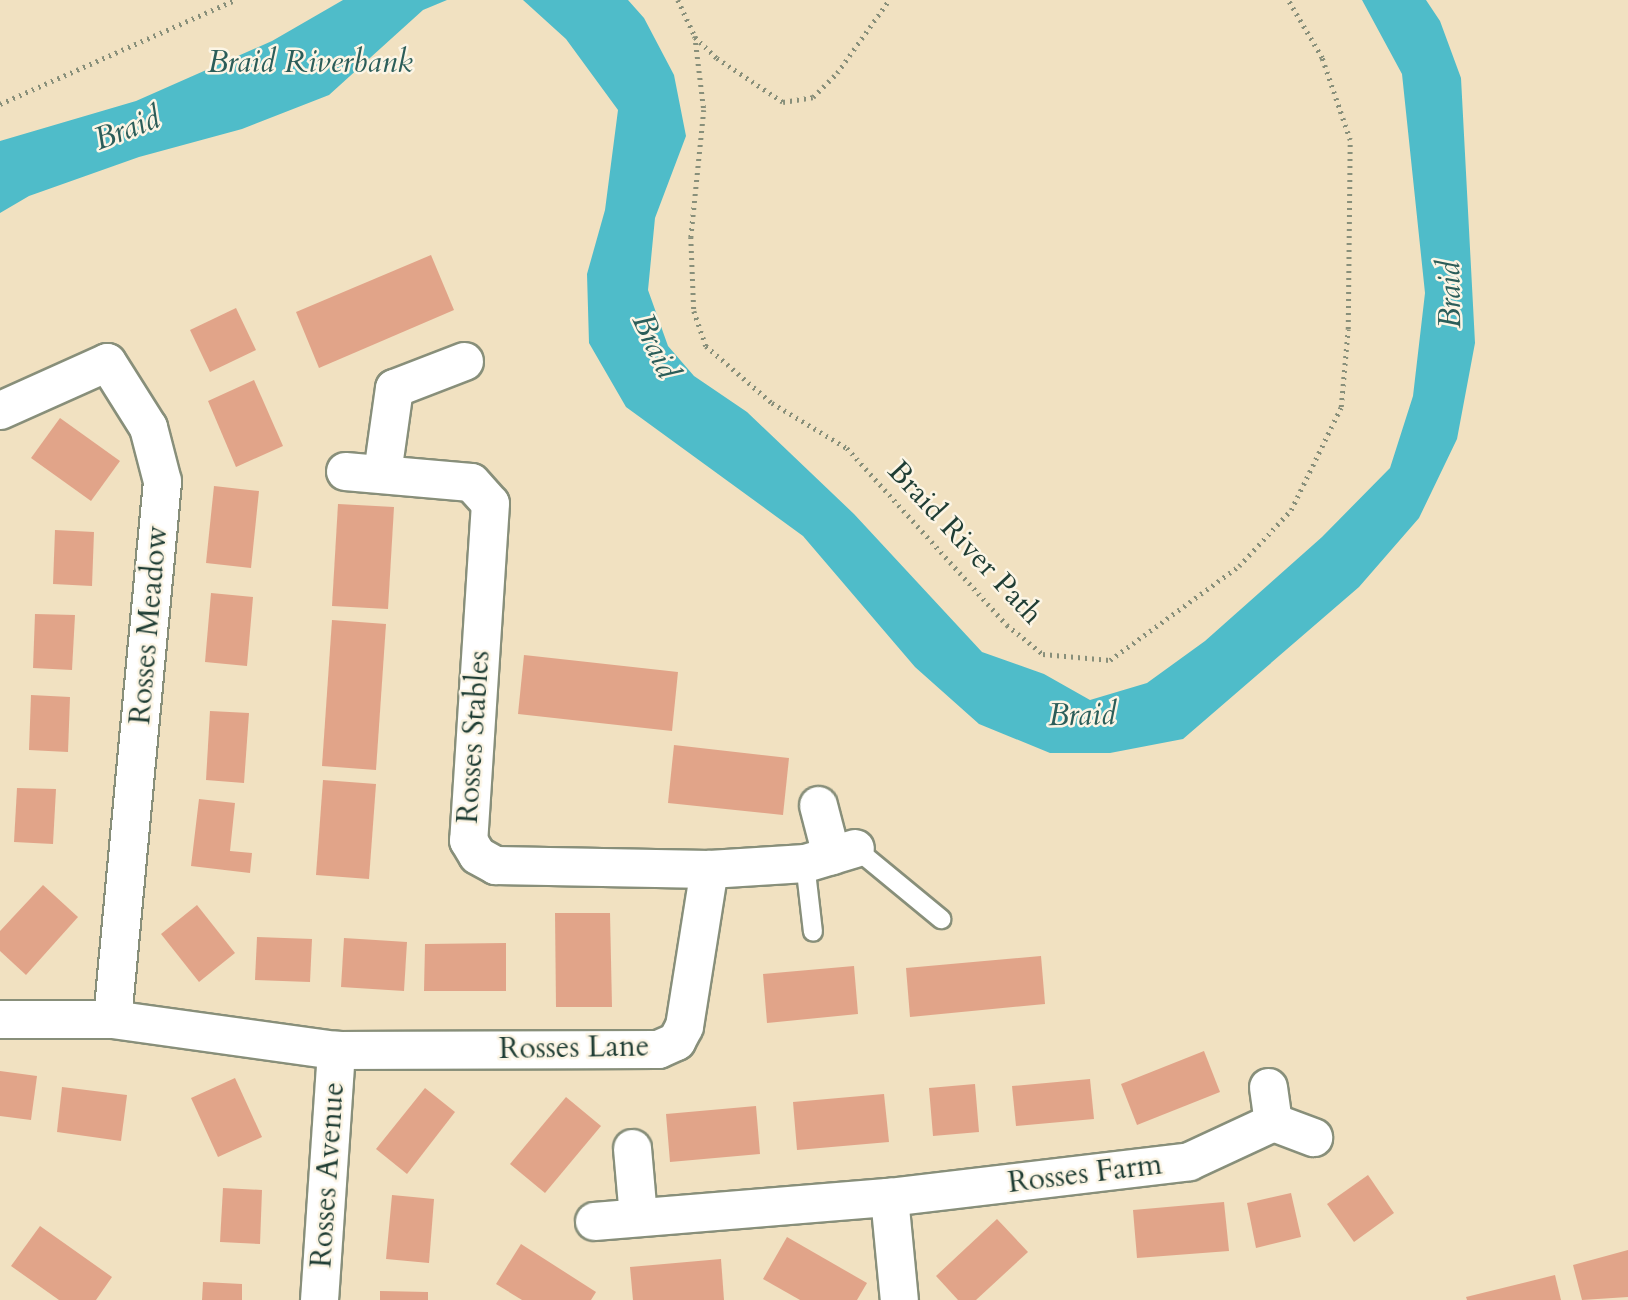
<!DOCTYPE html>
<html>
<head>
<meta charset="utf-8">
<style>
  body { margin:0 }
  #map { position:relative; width:1628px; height:1300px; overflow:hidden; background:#f1e1c1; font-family:Cardo,serif }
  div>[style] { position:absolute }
  .water>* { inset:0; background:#4fbcc9 }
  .building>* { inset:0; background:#e1a489 }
  .path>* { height:4.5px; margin-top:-2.25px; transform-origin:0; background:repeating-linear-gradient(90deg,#888f7a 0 2px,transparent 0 7px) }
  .roads { filter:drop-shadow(2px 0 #888f7a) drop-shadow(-2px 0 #888f7a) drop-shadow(0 2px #888f7a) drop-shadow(0 -2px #888f7a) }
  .service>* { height:18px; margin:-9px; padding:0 9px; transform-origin:9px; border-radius:9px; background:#fff }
  .minor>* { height:37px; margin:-18.5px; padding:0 18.5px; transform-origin:18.5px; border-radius:18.5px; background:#fff }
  span { translate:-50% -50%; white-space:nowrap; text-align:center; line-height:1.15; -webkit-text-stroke:5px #fcf5e5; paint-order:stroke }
  .street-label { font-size:30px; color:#1f3d34 }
  .water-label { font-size:32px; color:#2b5d59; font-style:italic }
</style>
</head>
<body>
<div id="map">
  <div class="water">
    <div style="clip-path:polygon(343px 0,447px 0,423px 10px,329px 95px,242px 129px,139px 157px,29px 196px,0 213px,0 141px,136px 101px,272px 41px)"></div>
    <div style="clip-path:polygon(523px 0,628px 0,644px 18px,674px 75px,686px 136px,655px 218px,648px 290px,668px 346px,694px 376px,747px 412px,854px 514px,982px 652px,1044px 674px,1090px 700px,1147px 683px,1205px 641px,1322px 537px,1390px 468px,1413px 396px,1425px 293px,1402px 74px,1362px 0,1426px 0,1440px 21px,1461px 78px,1475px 343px,1457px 439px,1419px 518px,1359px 587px,1183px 739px,1110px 753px,1050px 753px,979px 724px,915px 667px,803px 536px,626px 407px,589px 343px,587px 274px,605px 210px,618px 110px,566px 39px)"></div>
  </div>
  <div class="building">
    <div style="clip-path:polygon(431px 255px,454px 310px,319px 368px,296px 312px)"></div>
    <div style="clip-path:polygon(236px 308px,256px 350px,210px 372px,190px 330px)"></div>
    <div style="clip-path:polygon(254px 380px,283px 446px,236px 467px,208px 401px)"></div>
    <div style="clip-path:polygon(60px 418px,120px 461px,91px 501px,31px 458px)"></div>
    <div style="clip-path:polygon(214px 486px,259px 491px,251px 568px,206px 563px)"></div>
    <div style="clip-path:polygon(338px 504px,394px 507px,388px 609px,332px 606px)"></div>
    <div style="clip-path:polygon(55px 530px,94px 532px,92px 586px,53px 584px)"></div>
    <div style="clip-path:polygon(211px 593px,253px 597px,247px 666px,205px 662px)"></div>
    <div style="clip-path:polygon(35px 614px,75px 615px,72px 670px,33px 668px)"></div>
    <div style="clip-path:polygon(332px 620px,386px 624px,376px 770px,322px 766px)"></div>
    <div style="clip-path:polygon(524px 655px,678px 672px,672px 731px,518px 714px)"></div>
    <div style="clip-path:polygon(31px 695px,70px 697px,68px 752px,29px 750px)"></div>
    <div style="clip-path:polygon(210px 711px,249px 713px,244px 783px,206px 780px)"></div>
    <div style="clip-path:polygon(674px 745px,789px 758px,783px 815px,668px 803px)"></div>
    <div style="clip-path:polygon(323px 780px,376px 784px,369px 879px,316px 875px)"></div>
    <div style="clip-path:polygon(17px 788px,56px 789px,53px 844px,14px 842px)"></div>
    <div style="clip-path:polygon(199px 799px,235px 803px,230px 851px,252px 853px,250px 873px,191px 866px)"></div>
    <div style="clip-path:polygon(43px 885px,78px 917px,26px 975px,0 951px,0 931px)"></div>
    <div style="clip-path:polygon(197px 905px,235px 953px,199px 982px,161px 934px)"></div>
    <div style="clip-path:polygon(555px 913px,610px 913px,612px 1007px,556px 1007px)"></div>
    <div style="clip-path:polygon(257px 937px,312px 939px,310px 982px,255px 980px)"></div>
    <div style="clip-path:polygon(344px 938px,407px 942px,404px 991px,341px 987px)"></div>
    <div style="clip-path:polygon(506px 943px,506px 991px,424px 991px,425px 944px)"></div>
    <div style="clip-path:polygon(1041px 956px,1045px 1004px,910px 1017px,906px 968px)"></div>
    <div style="clip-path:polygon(854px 966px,858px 1014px,767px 1023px,763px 974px)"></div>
    <div style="clip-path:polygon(1204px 1051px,1220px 1092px,1137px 1125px,1121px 1084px)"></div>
    <div style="clip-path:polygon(0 1071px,37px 1076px,31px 1120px,0 1116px)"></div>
    <div style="clip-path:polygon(235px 1078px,262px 1137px,218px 1157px,191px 1098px)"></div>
    <div style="clip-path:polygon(1090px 1079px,1094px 1119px,1016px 1126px,1012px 1086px)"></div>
    <div style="clip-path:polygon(975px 1084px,979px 1132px,933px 1136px,929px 1088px)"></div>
    <div style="clip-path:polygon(62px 1087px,127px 1095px,121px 1141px,57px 1132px)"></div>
    <div style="clip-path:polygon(425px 1088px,455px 1112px,407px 1174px,376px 1149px)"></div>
    <div style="clip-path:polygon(884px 1094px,889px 1142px,797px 1150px,793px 1102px)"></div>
    <div style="clip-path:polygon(566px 1097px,601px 1126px,545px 1193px,510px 1164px)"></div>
    <div style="clip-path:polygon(756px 1106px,760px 1154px,670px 1162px,666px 1114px)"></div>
    <div style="clip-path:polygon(1368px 1175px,1394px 1213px,1354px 1242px,1327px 1204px)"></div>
    <div style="clip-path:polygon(223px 1188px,262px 1190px,260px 1244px,220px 1242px)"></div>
    <div style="clip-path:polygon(1291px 1193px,1301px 1237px,1256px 1248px,1247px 1203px)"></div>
    <div style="clip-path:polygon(392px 1195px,434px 1199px,429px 1263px,386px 1259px)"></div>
    <div style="clip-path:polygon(1224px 1202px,1229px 1251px,1137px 1258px,1133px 1210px)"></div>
    <div style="clip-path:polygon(997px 1219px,1028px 1252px,976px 1300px,958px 1300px,936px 1276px)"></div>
    <div style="clip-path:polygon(40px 1226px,112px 1277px,96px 1300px,59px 1300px,11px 1266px)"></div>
    <div style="clip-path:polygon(787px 1237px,867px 1283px,857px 1300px,800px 1300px,763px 1279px)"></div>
    <div style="clip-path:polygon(521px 1244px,596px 1292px,591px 1300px,522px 1300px,496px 1284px)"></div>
    <div style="clip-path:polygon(1628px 1250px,1628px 1297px,1582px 1300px,1573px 1265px)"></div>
    <div style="clip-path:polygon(721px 1259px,724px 1300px,633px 1300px,630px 1267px)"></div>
    <div style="clip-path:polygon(1555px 1275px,1561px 1300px,1467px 1300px,1466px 1297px)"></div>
    <div style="clip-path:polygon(203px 1282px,242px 1284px,242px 1300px,202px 1300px)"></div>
    <div style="clip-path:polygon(380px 1291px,428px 1292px,428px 1300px,380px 1300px)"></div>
  </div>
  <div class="path">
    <div style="left:678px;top:0;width:40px;rotate:65deg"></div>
    <div style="left:695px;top:36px;width:75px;rotate:83.1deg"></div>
    <div style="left:704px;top:110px;width:128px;rotate:95.8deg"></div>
    <div style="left:691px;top:237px;width:74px;rotate:87.7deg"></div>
    <div style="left:694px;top:311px;width:37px;rotate:71deg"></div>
    <div style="left:706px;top:346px;width:87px;rotate:40.8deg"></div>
    <div style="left:772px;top:403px;width:87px;rotate:31deg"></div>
    <div style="left:847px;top:448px;width:239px;rotate:47.9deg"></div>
    <div style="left:1007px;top:625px;width:46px;rotate:38.9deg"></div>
    <div style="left:1043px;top:654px;width:67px;rotate:5.1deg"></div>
    <div style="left:1110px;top:660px;width:160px;rotate:-36.1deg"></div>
    <div style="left:1239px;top:566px;width:76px;rotate:-47.1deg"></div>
    <div style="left:1291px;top:510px;width:114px;rotate:-64.1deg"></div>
    <div style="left:1341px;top:407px;width:78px;rotate:-84.9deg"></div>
    <div style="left:1348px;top:329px;width:189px;rotate:-89.4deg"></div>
    <div style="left:1350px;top:140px;width:87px;rotate:-108.9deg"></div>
    <div style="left:1322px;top:58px;width:67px;rotate:-120.4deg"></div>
    <div style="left:695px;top:37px;width:30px;rotate:44deg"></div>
    <div style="left:717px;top:58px;width:79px;rotate:33.7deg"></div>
    <div style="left:783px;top:102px;width:30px;rotate:-9deg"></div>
    <div style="left:813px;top:97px;width:34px;rotate:-45deg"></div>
    <div style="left:837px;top:73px;width:90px;rotate:-54.5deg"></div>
    <div style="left:0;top:104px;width:257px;rotate:-23.9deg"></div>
  </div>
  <div class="roads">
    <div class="service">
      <div style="left:855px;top:848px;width:112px;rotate:39.5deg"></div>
      <div style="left:805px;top:863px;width:69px;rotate:83.4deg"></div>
    </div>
    <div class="minor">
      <div style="left:0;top:410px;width:117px;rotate:-24.2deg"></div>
      <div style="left:107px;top:362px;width:77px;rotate:57.8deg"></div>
      <div style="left:148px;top:427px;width:56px;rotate:75.5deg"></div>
      <div style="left:162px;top:481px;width:540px;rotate:95.31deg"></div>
      <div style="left:345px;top:471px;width:126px;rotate:5deg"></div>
      <div style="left:471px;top:482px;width:28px;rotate:48deg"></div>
      <div style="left:490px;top:503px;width:338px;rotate:93.7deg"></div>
      <div style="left:468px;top:840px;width:17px;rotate:59deg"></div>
      <div style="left:477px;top:855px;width:21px;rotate:29deg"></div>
      <div style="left:495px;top:865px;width:214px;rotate:1.1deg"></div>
      <div style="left:709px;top:869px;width:96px;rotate:-3.6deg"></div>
      <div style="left:805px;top:863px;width:52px;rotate:-16.7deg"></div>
      <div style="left:382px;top:473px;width:86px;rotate:-82deg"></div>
      <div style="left:394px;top:388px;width:75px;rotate:-21.1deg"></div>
      <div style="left:818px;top:805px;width:52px;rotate:75.4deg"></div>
      <div style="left:0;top:1019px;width:112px"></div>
      <div style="left:112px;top:1019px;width:226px;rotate:7.9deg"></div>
      <div style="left:336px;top:1050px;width:322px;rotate:-0.2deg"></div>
      <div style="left:658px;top:1049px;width:20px;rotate:-24deg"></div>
      <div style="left:676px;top:1041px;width:17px;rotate:-62deg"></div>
      <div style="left:684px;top:1026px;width:159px;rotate:-81deg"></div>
      <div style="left:1268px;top:1087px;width:35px;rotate:82deg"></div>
      <div style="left:1273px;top:1122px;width:43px;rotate:20.6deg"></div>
      <div style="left:632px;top:1148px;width:68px;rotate:85deg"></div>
      <div style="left:889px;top:1197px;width:103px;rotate:84.5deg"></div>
      <div style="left:594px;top:1221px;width:296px;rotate:-4.7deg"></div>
      <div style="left:889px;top:1197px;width:302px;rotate:-6.8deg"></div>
      <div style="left:1189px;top:1161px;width:93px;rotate:-24.9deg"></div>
      <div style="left:319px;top:1300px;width:251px;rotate:-86.1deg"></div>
    </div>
  </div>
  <div class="street-label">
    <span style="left:965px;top:543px;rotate:47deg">Braid River Path</span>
    <span style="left:149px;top:625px;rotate:-85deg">Rosses Meadow</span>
    <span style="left:474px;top:737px;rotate:-86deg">Rosses Stables</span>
    <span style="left:574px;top:1048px;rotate:-1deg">Rosses Lane</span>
    <span style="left:1085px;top:1174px;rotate:-7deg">Rosses Farm</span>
    <span style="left:328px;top:1175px;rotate:-86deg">Rosses Avenue</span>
  </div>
  <div class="water-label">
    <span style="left:310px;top:62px">Braid Riverbank</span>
    <span style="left:127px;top:129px;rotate:-21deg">Braid</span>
    <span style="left:1450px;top:295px;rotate:-91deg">Braid</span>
    <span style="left:655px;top:346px;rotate:65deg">Braid</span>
    <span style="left:1082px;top:715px;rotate:-1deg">Braid</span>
  </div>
</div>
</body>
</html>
